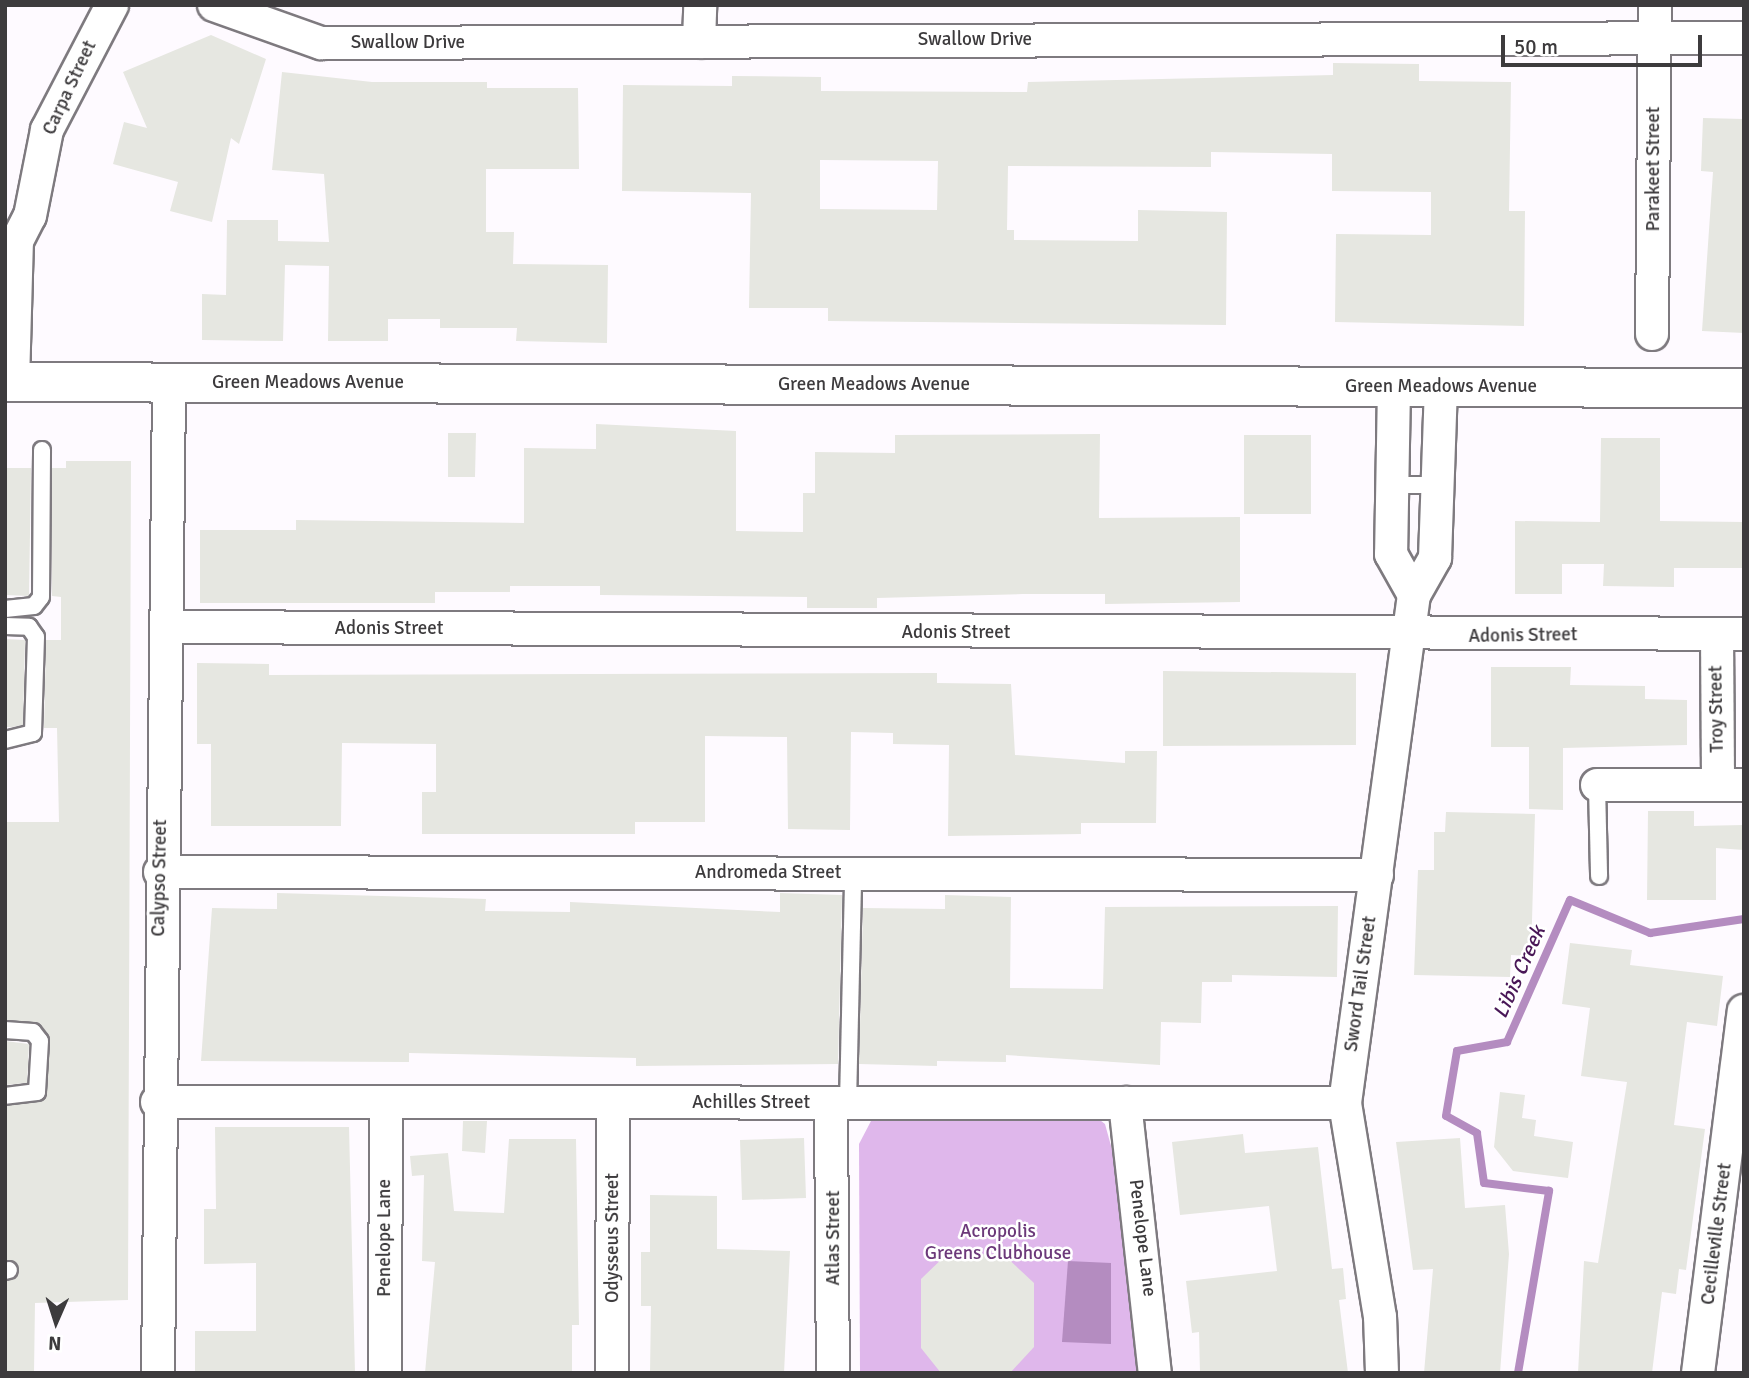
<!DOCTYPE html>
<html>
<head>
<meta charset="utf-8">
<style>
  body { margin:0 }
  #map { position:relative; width:1749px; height:1378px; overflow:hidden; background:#fefaff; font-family:Signika,sans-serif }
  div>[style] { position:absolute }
  .green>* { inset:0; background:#dfb7eb }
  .water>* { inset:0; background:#b48cc0 }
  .stream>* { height:8px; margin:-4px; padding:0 4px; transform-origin:4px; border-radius:4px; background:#b48cc0 }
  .building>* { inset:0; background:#e6e7e1 }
  .roads { filter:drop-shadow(2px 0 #7e7a7f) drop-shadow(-2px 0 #7e7a7f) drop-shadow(0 2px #7e7a7f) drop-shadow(0 -2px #7e7a7f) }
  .service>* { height:16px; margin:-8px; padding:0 8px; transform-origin:8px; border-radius:8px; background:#fff }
  .minor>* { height:32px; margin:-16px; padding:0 16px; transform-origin:16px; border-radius:16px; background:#fff }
  .tertiary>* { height:38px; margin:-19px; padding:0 19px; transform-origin:19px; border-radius:19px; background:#fff }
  span { translate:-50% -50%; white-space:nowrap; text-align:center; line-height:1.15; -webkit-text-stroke:5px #fff; paint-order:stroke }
  .street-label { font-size:19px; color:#3d3b3d }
  .park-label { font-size:19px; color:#6c397a }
  .water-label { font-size:21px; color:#491757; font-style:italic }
  .frame { position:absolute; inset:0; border:7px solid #3d3b3d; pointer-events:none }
  .north { position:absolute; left:21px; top:1287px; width:70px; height:70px; -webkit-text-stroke:5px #fff; paint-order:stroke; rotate:183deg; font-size:19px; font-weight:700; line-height:28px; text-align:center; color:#3d3b3d }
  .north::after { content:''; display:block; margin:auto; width:24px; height:32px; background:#3d3b3d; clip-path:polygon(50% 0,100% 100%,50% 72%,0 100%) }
  .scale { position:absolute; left:1501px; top:35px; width:201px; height:32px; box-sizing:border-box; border:4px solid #3d3b3d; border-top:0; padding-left:9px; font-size:21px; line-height:24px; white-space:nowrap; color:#3d3b3d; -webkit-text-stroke:5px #fff; paint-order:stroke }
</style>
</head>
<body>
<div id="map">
  <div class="green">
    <div style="clip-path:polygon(883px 1115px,1096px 1117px,1105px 1124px,1122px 1186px,1137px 1373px,860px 1373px,859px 1144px,871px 1121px)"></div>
  </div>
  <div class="water">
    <div style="clip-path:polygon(1068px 1261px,1111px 1263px,1111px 1344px,1062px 1342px)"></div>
  </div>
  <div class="stream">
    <div style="left:1518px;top:1373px;width:185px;rotate:-80.3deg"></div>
    <div style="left:1549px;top:1191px;width:65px;rotate:-173deg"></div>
    <div style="left:1484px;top:1183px;width:50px;rotate:-98deg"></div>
    <div style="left:1477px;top:1133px;width:35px;rotate:-151deg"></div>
    <div style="left:1446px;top:1116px;width:66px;rotate:-80.4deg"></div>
    <div style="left:1457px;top:1051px;width:51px;rotate:-10.2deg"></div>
    <div style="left:1507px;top:1042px;width:155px;rotate:-66.1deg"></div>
    <div style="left:1570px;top:900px;width:87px;rotate:22.4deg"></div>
    <div style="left:1650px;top:933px;width:95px;rotate:-8.5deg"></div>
  </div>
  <div class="building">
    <div style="clip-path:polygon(211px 35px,266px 59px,239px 144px,231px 138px,212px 222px,170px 211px,178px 182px,113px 164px,124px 122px,147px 128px,123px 72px)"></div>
    <div style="clip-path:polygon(evenodd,1333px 63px,1419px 64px,1419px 81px,1511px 82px,1509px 211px,1525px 211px,1524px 326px,1335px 322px,1336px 234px,1431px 235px,1431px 192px,1332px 191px,1332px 154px,1211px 152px,1211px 167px,1008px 166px,1007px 230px,1014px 230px,1014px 240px,1138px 241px,1138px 210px,1227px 212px,1226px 325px,828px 321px,828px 308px,749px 308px,751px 193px,622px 191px,623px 85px,732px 86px,732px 76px,821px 77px,821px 91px,1027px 92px,1028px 82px,1333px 75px,1333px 63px,820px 160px,938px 161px,937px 210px,820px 209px,820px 160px)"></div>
    <div style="clip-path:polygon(282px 72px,372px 82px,487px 82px,487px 88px,578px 88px,579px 169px,486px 169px,486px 232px,514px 232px,513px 264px,608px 265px,607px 343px,516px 341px,517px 328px,440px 328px,440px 319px,388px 319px,388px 341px,328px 341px,329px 266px,285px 265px,283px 341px,202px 340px,202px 294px,226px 295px,227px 220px,278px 220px,278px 241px,329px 242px,324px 174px,272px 170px)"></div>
    <div style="clip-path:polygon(1703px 118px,1744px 119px,1744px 333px,1702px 331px,1713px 172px,1701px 171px)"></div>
    <div style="clip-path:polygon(596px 424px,736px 431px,736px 531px,803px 532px,803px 493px,815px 493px,815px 452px,895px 453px,895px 435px,1100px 434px,1099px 518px,1240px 517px,1240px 602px,1105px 604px,1105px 594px,1023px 594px,877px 598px,877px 608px,807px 608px,807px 597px,600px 595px,600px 586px,510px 586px,510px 592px,435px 592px,435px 603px,200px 603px,200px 530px,296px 530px,296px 520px,524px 523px,524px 448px,596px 449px)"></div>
    <div style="clip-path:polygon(448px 433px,476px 433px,475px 477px,448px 477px)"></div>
    <div style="clip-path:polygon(1244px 435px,1311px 435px,1311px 514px,1244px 514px)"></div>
    <div style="clip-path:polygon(1601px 438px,1660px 438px,1660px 521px,1744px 522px,1744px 568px,1674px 568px,1674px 587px,1603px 586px,1604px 564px,1562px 564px,1562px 594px,1515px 594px,1515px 521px,1600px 522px)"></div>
    <div style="clip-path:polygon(66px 461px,131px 461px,128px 1300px,35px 1303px,34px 1373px,5px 1373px,5px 1281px,19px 1268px,5px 1260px,5px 1106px,46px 1098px,50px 1042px,37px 1023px,5px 1020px,5px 822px,59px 822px,57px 728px,44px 728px,46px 640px,61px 640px,61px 597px,52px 596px,52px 468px,66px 468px)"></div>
    <div style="clip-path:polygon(5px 468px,31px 468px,29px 596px,5px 595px)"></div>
    <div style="clip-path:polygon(5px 639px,25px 640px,23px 725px,12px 727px,5px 727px)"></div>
    <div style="clip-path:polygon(197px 663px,269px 664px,269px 675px,937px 673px,937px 683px,1011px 684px,1015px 755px,1125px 763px,1125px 751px,1157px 751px,1156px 823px,1081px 823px,1081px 834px,948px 836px,949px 745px,893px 744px,893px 733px,851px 732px,850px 830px,788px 829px,787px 737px,705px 736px,705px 822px,635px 822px,635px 834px,422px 834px,422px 792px,436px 792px,436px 744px,342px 743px,341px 826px,211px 826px,211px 744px,197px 744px)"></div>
    <div style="clip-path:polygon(1491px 667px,1571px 667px,1570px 685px,1645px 686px,1645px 699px,1687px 700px,1687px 745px,1563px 748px,1563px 810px,1529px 809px,1529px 747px,1491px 747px)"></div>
    <div style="clip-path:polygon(1163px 671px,1356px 673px,1356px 745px,1163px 746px)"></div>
    <div style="clip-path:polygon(1648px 811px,1694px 811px,1694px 826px,1744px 825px,1744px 850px,1716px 848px,1716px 900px,1647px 900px)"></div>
    <div style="clip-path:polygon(1446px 812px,1535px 814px,1531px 956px,1511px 955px,1510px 977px,1414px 975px,1418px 870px,1434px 870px,1434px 832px,1445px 832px)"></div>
    <div style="clip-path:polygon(277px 893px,486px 899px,485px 911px,570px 912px,570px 902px,780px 912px,780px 893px,842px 895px,838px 1064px,636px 1066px,636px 1058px,409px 1053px,409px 1062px,201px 1061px,212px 908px,277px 909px)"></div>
    <div style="clip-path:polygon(945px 895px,1011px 897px,1010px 988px,1103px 989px,1105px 907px,1338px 906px,1337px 977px,1232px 975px,1232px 982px,1202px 982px,1201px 1023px,1161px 1022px,1160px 1065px,1006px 1055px,1006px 1062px,937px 1061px,937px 1066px,859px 1064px,863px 908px,945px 909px)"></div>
    <div style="clip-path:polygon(1570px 943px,1632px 950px,1630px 965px,1723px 976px,1717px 1026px,1687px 1022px,1674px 1125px,1705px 1129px,1686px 1270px,1679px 1269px,1676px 1294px,1662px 1292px,1652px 1373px,1578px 1373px,1584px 1261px,1598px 1263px,1627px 1082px,1581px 1076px,1590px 1008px,1562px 1004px)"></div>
    <div style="clip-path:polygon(5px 1041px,29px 1044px,27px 1083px,5px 1085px)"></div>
    <div style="clip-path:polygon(1500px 1092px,1525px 1095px,1522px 1118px,1536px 1120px,1534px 1136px,1573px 1142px,1568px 1178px,1513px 1171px,1494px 1147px)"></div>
    <div style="clip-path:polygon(463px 1121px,487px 1121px,485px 1153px,462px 1151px)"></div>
    <div style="clip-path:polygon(215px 1127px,349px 1127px,355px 1373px,195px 1373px,195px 1331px,256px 1331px,256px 1263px,204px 1264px,204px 1209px,216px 1209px)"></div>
    <div style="clip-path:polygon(1243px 1134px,1245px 1153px,1318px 1147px,1332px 1269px,1343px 1268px,1346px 1299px,1339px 1300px,1348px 1373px,1200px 1373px,1199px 1332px,1192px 1333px,1186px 1281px,1277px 1271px,1269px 1206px,1180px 1215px,1172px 1142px)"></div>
    <div style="clip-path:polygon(804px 1138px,806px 1198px,742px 1200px,740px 1140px)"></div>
    <div style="clip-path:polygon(1460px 1138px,1465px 1208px,1505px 1205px,1509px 1254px,1500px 1373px,1424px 1373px,1433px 1269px,1413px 1270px,1396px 1142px)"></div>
    <div style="clip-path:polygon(509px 1139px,576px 1139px,579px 1325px,572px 1325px,572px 1373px,425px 1373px,435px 1262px,422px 1261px,424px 1175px,412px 1176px,410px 1156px,448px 1153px,454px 1211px,504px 1213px)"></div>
    <div style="clip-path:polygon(650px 1195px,717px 1196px,717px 1249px,790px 1251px,784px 1373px,650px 1373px,651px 1306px,641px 1306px,641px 1252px,650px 1252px)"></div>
    <div style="clip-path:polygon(948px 1253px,1004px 1255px,1034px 1283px,1034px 1347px,1010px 1373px,941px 1373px,921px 1348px,921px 1279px)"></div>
  </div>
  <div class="roads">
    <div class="service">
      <div style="left:1393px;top:485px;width:44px"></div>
      <div style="left:5px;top:609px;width:29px;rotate:-6deg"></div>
      <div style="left:34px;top:606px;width:11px;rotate:-52deg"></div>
      <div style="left:41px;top:597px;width:147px;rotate:-89.6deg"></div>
      <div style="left:5px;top:626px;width:24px;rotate:2deg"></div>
      <div style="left:29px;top:627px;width:12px;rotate:55deg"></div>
      <div style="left:36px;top:637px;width:96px;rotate:91.8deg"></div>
      <div style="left:33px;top:733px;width:29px;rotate:166deg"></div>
      <div style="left:1597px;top:785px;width:91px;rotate:88.7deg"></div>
      <div style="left:5px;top:1030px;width:28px;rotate:4deg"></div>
      <div style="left:33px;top:1032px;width:11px;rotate:52deg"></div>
      <div style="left:40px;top:1041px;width:51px;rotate:93.4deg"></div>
      <div style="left:37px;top:1092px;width:32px;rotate:173deg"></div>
      <div style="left:848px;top:1103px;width:229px;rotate:-88.7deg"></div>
      <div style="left:5px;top:1271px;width:4px;rotate:-14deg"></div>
    </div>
    <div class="minor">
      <div style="left:214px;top:5px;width:114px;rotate:19.6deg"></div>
      <div style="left:321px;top:43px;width:1423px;rotate:-0.2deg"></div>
      <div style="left:699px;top:42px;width:37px;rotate:-88deg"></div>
      <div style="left:1652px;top:334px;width:329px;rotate:-89.5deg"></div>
      <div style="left:13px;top:382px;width:141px;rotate:-88.4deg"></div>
      <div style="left:17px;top:241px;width:28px;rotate:-63deg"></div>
      <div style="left:30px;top:216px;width:88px;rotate:-78.8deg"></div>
      <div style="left:47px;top:130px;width:141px;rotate:-62.5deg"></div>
      <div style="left:1394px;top:387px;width:167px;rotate:91deg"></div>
      <div style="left:1391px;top:554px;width:47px;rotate:60.7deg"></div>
      <div style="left:168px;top:627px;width:1576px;rotate:0.25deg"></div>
      <div style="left:1717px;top:634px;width:151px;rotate:89.6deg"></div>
      <div style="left:1597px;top:785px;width:147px"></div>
      <div style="left:160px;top:872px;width:1217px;rotate:0.14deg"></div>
      <div style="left:157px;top:1102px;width:1188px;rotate:0.05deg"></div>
      <div style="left:831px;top:1103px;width:270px;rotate:89.6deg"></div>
      <div style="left:1125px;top:1103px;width:272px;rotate:83.7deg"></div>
      <div style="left:158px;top:1373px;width:990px;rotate:-89.36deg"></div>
      <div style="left:385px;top:1373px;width:271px;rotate:-89.8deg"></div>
      <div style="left:612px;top:1373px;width:270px;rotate:-89.8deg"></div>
      <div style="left:1382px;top:1373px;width:56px;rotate:-92deg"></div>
      <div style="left:1380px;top:1317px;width:217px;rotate:-99.3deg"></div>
      <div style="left:1345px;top:1103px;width:513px;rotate:-82.27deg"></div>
      <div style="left:1414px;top:595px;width:43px;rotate:-60.4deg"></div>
      <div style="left:1435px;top:558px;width:171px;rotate:-88deg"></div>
      <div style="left:1698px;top:1373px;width:365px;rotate:-82.8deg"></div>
    </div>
    <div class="tertiary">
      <div style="left:5px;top:382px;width:1739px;rotate:0.2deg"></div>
    </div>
  </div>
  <div class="street-label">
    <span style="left:975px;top:40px">Swallow Drive</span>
    <span style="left:408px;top:43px">Swallow Drive</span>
    <span style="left:70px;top:88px;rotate:-65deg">Carpa Street</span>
    <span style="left:1654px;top:169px;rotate:-90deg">Parakeet Street</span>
    <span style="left:308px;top:383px">Green Meadows Avenue</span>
    <span style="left:874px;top:385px">Green Meadows Avenue</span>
    <span style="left:1441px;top:387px">Green Meadows Avenue</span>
    <span style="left:389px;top:629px">Adonis Street</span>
    <span style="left:956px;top:633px">Adonis Street</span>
    <span style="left:1523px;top:636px;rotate:-1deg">Adonis Street</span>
    <span style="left:1717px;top:709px;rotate:-91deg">Troy Street</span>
    <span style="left:768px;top:873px">Andromeda Street</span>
    <span style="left:160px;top:878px;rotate:-89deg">Calypso Street</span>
    <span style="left:1361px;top:984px;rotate:-82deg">Sword Tail Street</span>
    <span style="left:751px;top:1103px">Achilles Street</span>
    <span style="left:1717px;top:1234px;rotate:-83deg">Cecilleville Street</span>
    <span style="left:385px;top:1238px;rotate:-90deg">Penelope Lane</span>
    <span style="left:613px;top:1238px;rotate:-90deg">Odysseus Street</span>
    <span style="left:834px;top:1238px;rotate:-90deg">Atlas Street</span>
    <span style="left:1142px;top:1238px;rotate:83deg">Penelope Lane</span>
  </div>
  <div class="park-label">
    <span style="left:998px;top:1243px">Acropolis<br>Greens Clubhouse</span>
  </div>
  <div class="water-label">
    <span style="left:1519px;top:972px;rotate:-66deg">Libis Creek</span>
  </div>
  <div class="frame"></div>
  <div class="north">N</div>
  <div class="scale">50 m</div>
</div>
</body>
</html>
